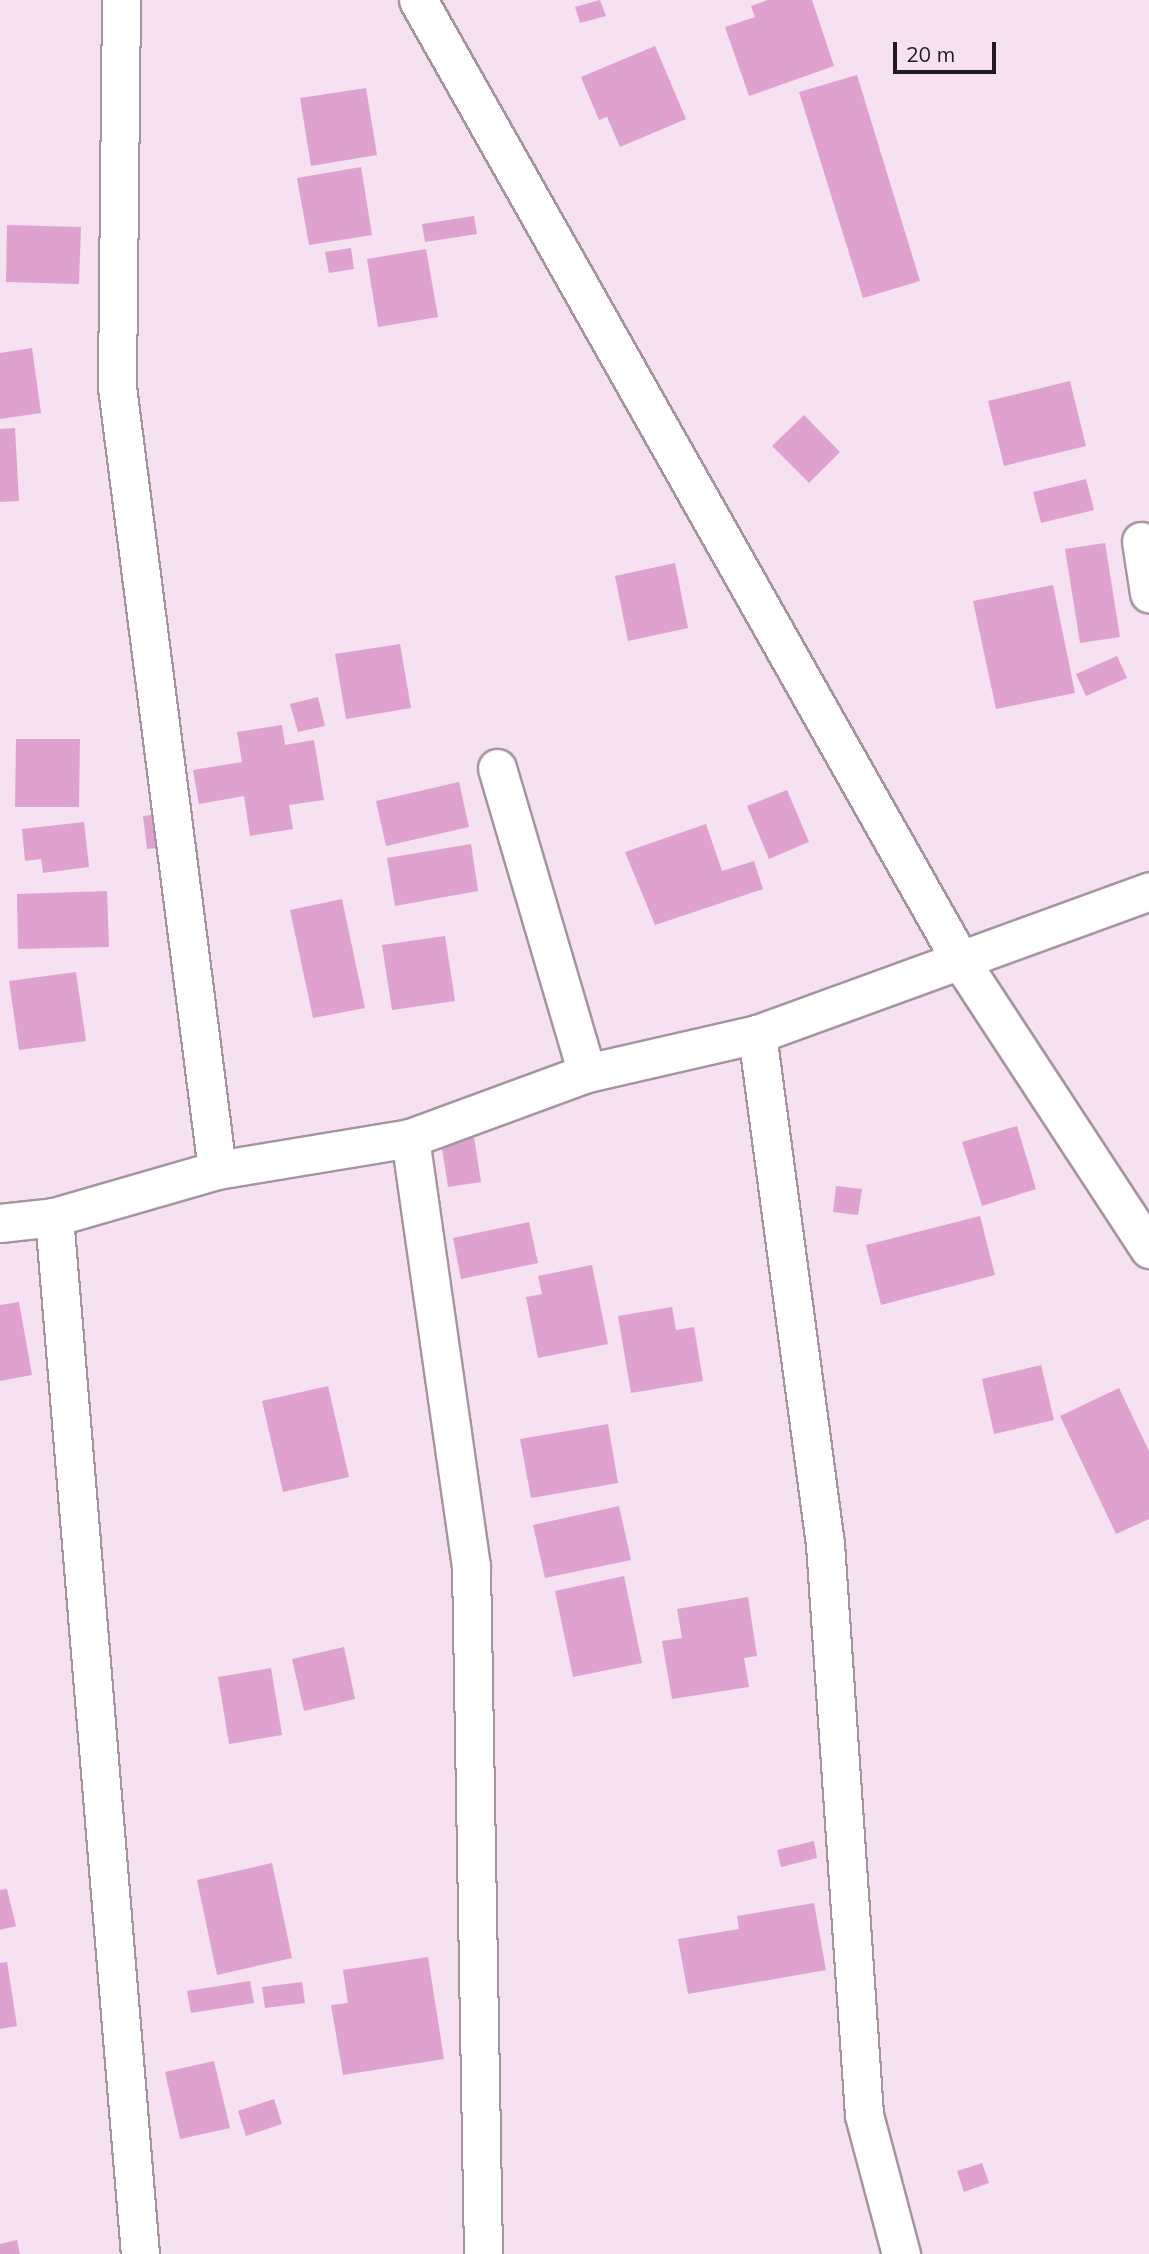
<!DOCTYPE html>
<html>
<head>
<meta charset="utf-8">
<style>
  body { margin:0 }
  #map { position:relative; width:1149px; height:2254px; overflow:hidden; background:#f5e1ef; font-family:Mulish,sans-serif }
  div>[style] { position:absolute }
  .building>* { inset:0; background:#dfa2ce }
  .roads { filter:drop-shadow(2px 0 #a694a0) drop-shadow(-2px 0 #a694a0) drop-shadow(0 2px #a694a0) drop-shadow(0 -2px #a694a0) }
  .street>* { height:37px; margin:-18.5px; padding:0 18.5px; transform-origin:18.5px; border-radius:18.5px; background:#fff }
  span { translate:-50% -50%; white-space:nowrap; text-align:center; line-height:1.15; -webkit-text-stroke:5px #f5e1ef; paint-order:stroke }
  .scale { position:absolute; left:893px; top:42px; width:103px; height:32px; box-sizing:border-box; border:4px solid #211a1f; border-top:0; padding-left:9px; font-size:21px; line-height:24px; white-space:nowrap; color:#211a1f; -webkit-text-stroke:5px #f5e1ef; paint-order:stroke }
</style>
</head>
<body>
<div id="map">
  <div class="building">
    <div style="clip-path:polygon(600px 0,606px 16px,580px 23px,575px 7px)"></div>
    <div style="clip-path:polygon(768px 0,812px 0,834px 66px,749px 96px,725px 27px,755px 17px,751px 6px)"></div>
    <div style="clip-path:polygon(655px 46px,686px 119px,620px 147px,607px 117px,599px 120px,581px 77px)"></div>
    <div style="clip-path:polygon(857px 75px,920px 281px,863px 298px,799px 92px)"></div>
    <div style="clip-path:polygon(366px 88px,377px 155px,311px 166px,300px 98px)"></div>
    <div style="clip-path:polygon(361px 167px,372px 235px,309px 245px,297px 178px)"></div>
    <div style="clip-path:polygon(474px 216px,477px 234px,425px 242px,422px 224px)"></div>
    <div style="clip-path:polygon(7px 225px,81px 227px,79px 284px,6px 282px)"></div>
    <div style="clip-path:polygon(351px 248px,354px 269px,329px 273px,325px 252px)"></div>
    <div style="clip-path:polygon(426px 249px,438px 317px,378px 327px,367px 259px)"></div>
    <div style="clip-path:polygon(32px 348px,41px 413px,0 419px,0 353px)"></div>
    <div style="clip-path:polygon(1070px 381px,1086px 446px,1004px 466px,988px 401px)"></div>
    <div style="clip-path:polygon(804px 415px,840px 452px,809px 483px,772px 446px)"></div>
    <div style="clip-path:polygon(15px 428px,19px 501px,0 502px,0 429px)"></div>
    <div style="clip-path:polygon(1086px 479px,1094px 510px,1041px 523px,1033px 492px)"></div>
    <div style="clip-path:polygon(1105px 543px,1120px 637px,1080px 643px,1065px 549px)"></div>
    <div style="clip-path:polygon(675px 563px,688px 628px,628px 641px,615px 576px)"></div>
    <div style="clip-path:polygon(1053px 585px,1075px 693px,996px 709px,973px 601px)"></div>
    <div style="clip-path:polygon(400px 644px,411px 708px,346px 719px,335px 654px)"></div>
    <div style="clip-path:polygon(1117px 656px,1127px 678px,1086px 696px,1076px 674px)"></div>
    <div style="clip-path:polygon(318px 697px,325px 726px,298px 732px,290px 704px)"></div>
    <div style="clip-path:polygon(282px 725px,285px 745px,314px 740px,324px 800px,289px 805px,293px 829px,250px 836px,244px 796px,199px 804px,193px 770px,242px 762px,237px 732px)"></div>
    <div style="clip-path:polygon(16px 739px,80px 739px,79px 807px,15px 807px)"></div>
    <div style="clip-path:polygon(459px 782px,469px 827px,386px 846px,376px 801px)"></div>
    <div style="clip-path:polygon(787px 790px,809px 842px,769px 859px,747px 806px)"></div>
    <div style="clip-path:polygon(160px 814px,164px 847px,147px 849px,143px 816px)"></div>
    <div style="clip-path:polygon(84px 822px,89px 867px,43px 873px,41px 859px,25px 861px,22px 829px)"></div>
    <div style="clip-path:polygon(706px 824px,722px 871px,754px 861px,763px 889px,655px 925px,625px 852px)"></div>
    <div style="clip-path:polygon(471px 844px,478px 891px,395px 906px,387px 858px)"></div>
    <div style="clip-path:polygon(107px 891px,109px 947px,18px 949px,17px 894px)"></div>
    <div style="clip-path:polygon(342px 899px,365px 1008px,313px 1018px,290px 910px)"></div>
    <div style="clip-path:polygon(445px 936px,455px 1001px,392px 1010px,382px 945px)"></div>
    <div style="clip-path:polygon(76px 972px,86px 1041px,19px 1050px,9px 981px)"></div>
    <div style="clip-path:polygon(1017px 1126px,1036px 1189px,982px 1206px,962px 1142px)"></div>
    <div style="clip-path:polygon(474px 1137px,481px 1182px,448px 1187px,441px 1142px)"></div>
    <div style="clip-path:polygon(836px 1186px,862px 1189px,858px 1215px,833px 1212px)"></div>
    <div style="clip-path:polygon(980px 1216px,995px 1275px,881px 1305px,866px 1245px)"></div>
    <div style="clip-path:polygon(529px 1222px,538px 1263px,461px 1279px,453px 1238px)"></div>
    <div style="clip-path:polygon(592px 1265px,608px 1344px,538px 1358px,526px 1297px,542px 1294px,538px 1276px)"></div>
    <div style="clip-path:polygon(19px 1302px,32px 1375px,0 1381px,0 1305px)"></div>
    <div style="clip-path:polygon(672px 1307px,676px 1330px,694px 1327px,703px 1381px,631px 1393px,618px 1316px)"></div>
    <div style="clip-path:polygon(1041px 1365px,1054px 1420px,994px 1434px,982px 1379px)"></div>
    <div style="clip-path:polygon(328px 1386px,349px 1477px,283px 1492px,262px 1401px)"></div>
    <div style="clip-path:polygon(1119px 1388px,1149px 1451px,1149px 1519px,1116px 1534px,1060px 1416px)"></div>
    <div style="clip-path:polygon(608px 1424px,618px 1483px,531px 1498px,520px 1439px)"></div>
    <div style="clip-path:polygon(619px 1506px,631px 1560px,545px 1578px,533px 1525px)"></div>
    <div style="clip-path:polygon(624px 1576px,642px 1663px,573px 1677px,555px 1591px)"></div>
    <div style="clip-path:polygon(748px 1597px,757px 1656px,744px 1658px,749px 1687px,672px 1699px,662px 1641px,682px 1638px,677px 1609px)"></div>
    <div style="clip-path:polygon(344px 1647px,355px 1699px,304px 1711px,292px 1659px)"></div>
    <div style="clip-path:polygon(271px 1668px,282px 1735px,229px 1744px,218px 1677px)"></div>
    <div style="clip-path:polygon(814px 1841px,817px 1858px,781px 1867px,777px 1850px)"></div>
    <div style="clip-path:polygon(272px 1863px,292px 1958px,217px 1975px,197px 1880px)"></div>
    <div style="clip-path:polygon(7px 1889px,16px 1926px,0 1930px,0 1890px)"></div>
    <div style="clip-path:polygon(814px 1903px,826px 1970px,688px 1994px,678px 1939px,739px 1929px,737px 1916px)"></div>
    <div style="clip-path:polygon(428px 1957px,444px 2059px,343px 2075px,331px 2005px,348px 2003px,343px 1970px)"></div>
    <div style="clip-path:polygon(7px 1962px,17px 2026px,0 2029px,0 1963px)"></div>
    <div style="clip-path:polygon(250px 1981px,254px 2003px,191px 2013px,187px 1991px)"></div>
    <div style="clip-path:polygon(302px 1982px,305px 2003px,265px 2008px,262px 1987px)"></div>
    <div style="clip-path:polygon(214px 2061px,230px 2128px,180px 2139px,165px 2072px)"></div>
    <div style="clip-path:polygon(274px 2099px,282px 2124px,246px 2136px,238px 2111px)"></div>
    <div style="clip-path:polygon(982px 2163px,989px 2183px,964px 2192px,957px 2171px)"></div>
    <div style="clip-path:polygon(17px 2240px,20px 2254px,0 2254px,0 2244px)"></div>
  </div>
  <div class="roads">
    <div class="street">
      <div style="left:121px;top:0;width:387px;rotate:90.6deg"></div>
      <div style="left:117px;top:387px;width:789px;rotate:82.72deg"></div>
      <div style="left:418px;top:0;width:1106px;rotate:60.54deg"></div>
      <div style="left:962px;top:963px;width:342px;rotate:56.8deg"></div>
      <div style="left:1141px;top:541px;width:53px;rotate:81.3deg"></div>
      <div style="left:497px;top:768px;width:318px;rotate:73.6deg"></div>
      <div style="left:757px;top:1034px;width:515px;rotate:82.41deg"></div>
      <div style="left:825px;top:1544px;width:572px;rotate:86.09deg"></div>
      <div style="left:864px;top:2115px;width:144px;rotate:75.1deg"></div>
      <div style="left:410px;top:1138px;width:432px;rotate:81.9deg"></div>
      <div style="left:471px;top:1566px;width:688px;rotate:89deg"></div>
      <div style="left:54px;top:1217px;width:1041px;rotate:85.26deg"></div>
      <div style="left:0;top:1223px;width:54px;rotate:-6.3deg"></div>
      <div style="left:54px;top:1217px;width:170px;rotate:-16.1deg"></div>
      <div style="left:217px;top:1170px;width:196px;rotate:-9.4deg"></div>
      <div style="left:410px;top:1138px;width:189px;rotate:-20.2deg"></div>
      <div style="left:587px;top:1073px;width:174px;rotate:-12.9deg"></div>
      <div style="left:757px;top:1034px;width:417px;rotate:-20deg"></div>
    </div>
  </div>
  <div class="scale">20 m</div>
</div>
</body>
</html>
